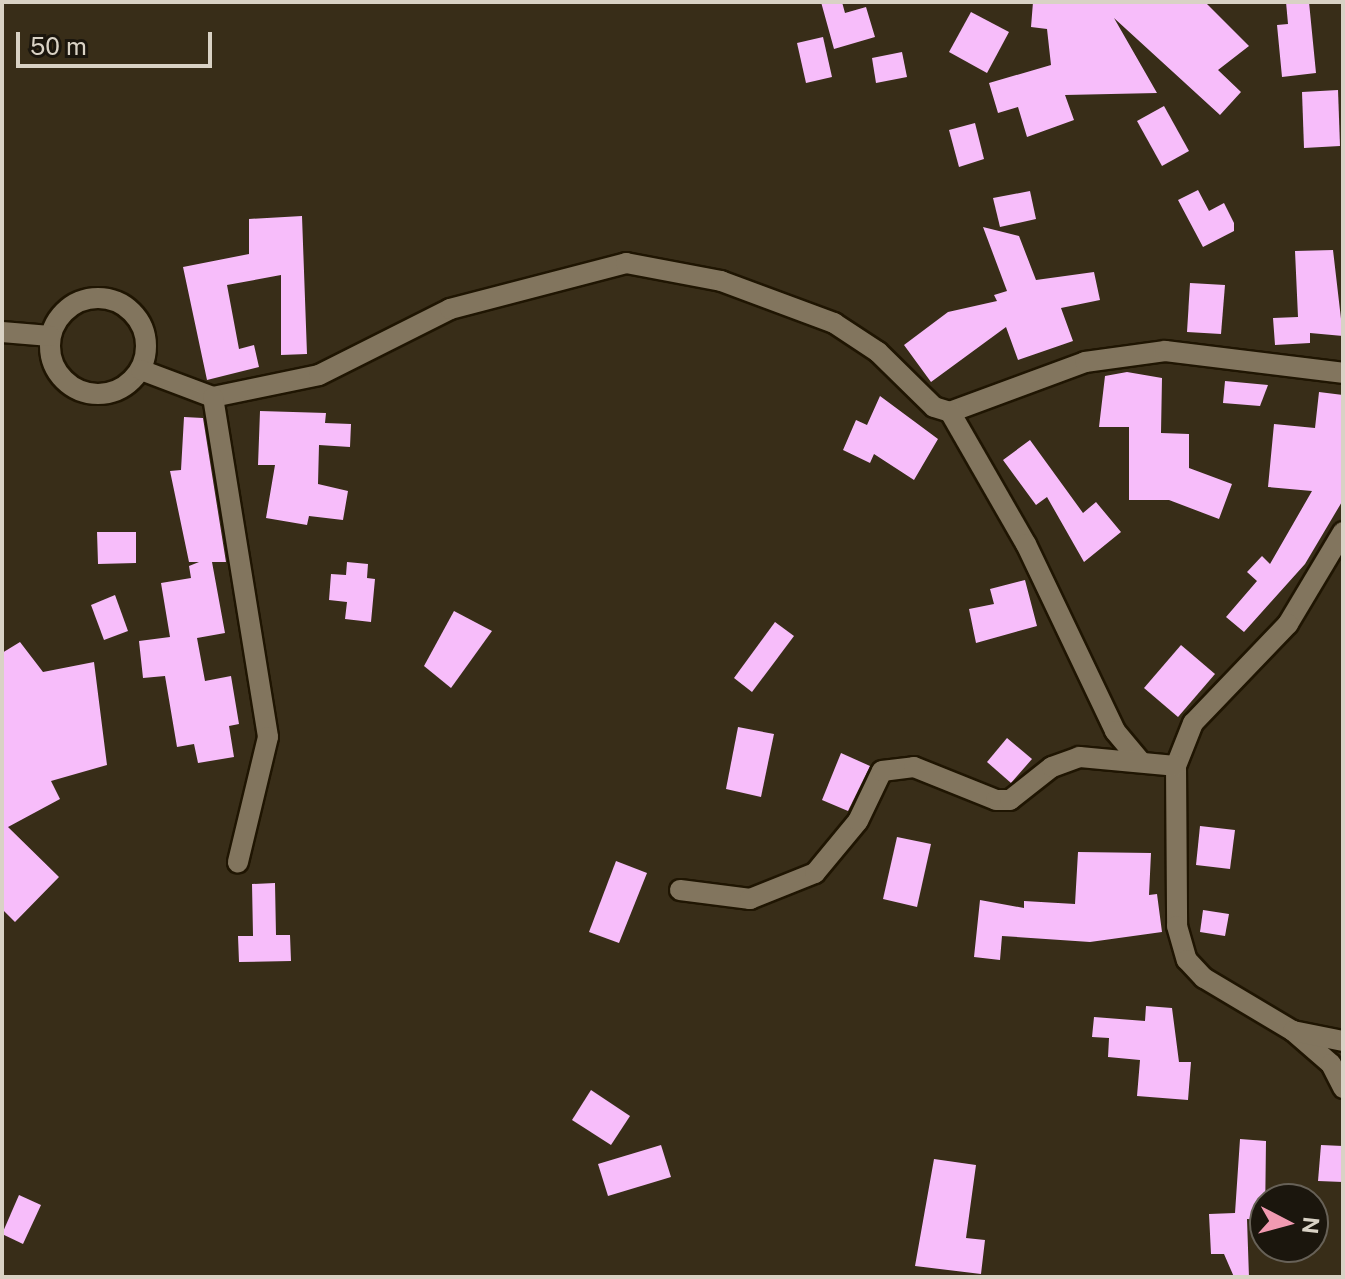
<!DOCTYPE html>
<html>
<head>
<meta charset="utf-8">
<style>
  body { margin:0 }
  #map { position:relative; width:1345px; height:1279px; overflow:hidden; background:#382d18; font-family:"Public Sans",sans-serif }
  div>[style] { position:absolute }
  .building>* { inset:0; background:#f7bdfa }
  .roads { filter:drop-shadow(2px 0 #1f1502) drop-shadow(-2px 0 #1f1502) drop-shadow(0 2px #1f1502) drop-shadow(0 -2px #1f1502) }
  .minor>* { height:20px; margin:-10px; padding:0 10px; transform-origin:10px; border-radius:10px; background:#82755e }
  .minor>.ring { margin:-10px; padding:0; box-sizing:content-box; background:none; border:20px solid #82755e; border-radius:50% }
  span { translate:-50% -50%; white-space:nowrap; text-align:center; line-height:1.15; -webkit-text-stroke:8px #1b160d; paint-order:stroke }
  .frame { position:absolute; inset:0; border:4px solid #d9d2c5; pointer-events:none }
  .north { position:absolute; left:1249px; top:1183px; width:80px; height:80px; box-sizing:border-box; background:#1b160d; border:2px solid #676157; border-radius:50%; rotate:96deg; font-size:22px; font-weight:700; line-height:32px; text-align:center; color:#d9d2c5 }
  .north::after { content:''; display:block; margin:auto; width:28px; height:36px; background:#f19ab1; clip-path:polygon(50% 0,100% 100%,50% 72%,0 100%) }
  .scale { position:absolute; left:16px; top:32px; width:196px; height:36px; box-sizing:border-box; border:4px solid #d9d2c5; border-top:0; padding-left:10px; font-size:24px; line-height:28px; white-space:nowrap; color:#d9d2c5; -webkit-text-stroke:6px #1b160d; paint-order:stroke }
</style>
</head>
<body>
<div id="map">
  <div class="building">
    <div style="clip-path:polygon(821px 2px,842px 2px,845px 13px,866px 7px,875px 37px,834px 49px)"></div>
    <div style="clip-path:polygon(1033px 2px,1205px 2px,1249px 46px,1218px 70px,1241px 92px,1220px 115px,1114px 18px,1157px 93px,1065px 95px,1074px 120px,1027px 137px,1018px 107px,998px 113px,989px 83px,1051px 65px,1047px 29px,1031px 27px)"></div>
    <div style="clip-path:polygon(1286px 2px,1309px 2px,1316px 73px,1282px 77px,1277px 25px,1288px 24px)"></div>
    <div style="clip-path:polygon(971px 12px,1009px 32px,987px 73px,949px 52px)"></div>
    <div style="clip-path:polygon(823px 37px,832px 77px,806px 83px,797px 43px)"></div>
    <div style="clip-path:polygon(902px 52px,907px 77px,876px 83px,872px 58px)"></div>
    <div style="clip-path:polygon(1338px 90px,1340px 146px,1304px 148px,1302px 92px)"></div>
    <div style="clip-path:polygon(1164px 106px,1189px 151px,1162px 166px,1137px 121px)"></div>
    <div style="clip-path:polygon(975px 123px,984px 159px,959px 167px,949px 130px)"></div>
    <div style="clip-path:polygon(1198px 190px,1209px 211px,1224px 203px,1234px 223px,1234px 231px,1203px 247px,1178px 200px)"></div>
    <div style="clip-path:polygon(1030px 191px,1036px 219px,1000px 227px,993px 198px)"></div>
    <div style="clip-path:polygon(302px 216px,307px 354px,281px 355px,281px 275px,227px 285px,239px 349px,254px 345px,259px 367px,207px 380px,183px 267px,249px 254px,249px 219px)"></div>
    <div style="clip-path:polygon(983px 227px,1019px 236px,1036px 280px,1094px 272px,1100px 300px,1061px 308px,1073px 341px,1018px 360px,1006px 327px,931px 382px,904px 345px,948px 312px,997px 301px,994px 295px,1007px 291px)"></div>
    <div style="clip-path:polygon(1333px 250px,1343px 336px,1310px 333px,1310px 343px,1275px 345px,1273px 318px,1298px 317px,1295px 251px)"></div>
    <div style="clip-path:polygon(1190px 283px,1225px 285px,1221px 334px,1187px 332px)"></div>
    <div style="clip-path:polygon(1127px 372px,1162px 378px,1161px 433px,1189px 434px,1189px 468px,1232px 484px,1219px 519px,1169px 500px,1129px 500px,1129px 427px,1099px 427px,1105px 376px)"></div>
    <div style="clip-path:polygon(1225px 381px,1268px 385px,1260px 406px,1223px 403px)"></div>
    <div style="clip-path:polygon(1319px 392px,1343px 395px,1343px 500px,1305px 564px,1244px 632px,1226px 617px,1257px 581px,1247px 572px,1262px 556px,1270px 564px,1312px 491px,1268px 487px,1274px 424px,1315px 428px)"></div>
    <div style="clip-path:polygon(880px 396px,938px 439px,914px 480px,874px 454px,870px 463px,843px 450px,856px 420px,867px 425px)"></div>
    <div style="clip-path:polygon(260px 411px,326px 413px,325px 423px,351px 424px,350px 447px,319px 445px,318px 484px,348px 491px,343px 520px,309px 516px,307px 525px,266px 518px,275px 465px,258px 465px)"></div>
    <div style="clip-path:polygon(184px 417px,203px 418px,226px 562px,212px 562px,225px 633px,197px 638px,205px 681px,231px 676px,239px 724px,229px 726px,234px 757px,198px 763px,194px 744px,177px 747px,165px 676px,143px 678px,139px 641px,170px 637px,161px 583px,191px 578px,189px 566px,199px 562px,189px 562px,170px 471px,181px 470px)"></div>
    <div style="clip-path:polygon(1030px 440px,1083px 513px,1096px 502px,1121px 532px,1084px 562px,1047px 497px,1036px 505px,1003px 460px)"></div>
    <div style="clip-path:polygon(97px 532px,136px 532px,136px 563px,98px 564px)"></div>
    <div style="clip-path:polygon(347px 562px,368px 564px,367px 578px,375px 579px,371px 622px,345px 619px,347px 602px,329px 600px,331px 574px,346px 575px)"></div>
    <div style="clip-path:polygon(1025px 580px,1037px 626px,976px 643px,969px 609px,994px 604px,990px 589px)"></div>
    <div style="clip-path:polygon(115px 595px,128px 631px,104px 640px,91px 605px)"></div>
    <div style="clip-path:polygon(454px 611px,492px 631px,451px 688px,424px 666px)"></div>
    <div style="clip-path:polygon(775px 622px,794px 636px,752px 692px,734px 678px)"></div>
    <div style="clip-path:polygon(20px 642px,43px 672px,94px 662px,107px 765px,51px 781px,60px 799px,8px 827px,59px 877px,15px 922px,2px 909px,2px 653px)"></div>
    <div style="clip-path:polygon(1181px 645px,1215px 674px,1178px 717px,1144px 688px)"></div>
    <div style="clip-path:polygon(738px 727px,774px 734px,761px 797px,726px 789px)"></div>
    <div style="clip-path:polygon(1007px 738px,1032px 759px,1011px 783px,987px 762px)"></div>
    <div style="clip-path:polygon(841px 753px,870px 766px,848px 811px,822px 800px)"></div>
    <div style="clip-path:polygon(1200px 826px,1235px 830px,1230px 869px,1196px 865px)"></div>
    <div style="clip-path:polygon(897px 837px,931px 844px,917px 907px,883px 899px)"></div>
    <div style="clip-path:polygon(1078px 852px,1151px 853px,1149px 895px,1157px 894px,1162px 932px,1090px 942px,1002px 936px,1000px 960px,974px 957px,980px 900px,1024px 908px,1024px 901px,1075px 904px)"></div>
    <div style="clip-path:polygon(616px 861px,647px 873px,619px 943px,589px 932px)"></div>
    <div style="clip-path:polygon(275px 883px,276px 935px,290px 935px,291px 961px,239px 962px,238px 936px,253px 936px,252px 884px)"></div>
    <div style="clip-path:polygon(1203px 910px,1229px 914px,1225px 936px,1200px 932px)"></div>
    <div style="clip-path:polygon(1146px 1006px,1172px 1008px,1179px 1062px,1191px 1062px,1188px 1100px,1137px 1096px,1140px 1060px,1108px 1057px,1109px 1038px,1092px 1037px,1094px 1017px,1145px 1021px)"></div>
    <div style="clip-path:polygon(591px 1090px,630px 1116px,611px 1145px,572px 1120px)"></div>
    <div style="clip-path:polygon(1240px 1139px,1266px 1141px,1265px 1220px,1247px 1219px,1249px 1277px,1234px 1277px,1224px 1254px,1211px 1254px,1209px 1214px,1235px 1213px)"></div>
    <div style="clip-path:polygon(661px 1145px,671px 1177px,608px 1196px,598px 1164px)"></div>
    <div style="clip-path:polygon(1321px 1145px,1343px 1146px,1343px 1182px,1318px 1181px)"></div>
    <div style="clip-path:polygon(934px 1159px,976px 1165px,966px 1238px,985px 1240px,981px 1274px,915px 1266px)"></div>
    <div style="clip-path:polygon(19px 1195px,41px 1205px,23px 1244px,2px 1234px)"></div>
  </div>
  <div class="roads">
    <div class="minor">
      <div class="ring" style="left:50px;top:298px;width:76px;height:76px"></div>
      <div style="left:2px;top:332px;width:48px;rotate:4.8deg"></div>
      <div style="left:141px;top:370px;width:77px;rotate:20.6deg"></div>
      <div style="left:213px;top:397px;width:108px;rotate:-11.7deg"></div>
      <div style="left:319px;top:375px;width:147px;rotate:-26.7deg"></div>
      <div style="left:450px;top:309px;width:182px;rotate:-14.6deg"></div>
      <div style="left:626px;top:263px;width:97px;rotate:10.7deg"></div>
      <div style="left:721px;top:281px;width:121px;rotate:20.4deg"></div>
      <div style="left:834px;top:323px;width:53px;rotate:33.4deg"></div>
      <div style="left:878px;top:352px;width:78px;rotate:44.5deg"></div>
      <div style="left:934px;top:407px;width:17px;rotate:17deg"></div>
      <div style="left:950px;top:412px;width:144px;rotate:-20.3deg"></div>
      <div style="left:1085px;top:362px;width:81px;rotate:-7.8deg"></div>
      <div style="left:1165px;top:351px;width:179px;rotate:7deg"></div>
      <div style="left:213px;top:397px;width:344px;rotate:80.8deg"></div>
      <div style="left:268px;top:737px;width:129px;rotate:103.5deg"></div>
      <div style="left:950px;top:412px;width:152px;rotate:60.1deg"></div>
      <div style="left:1026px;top:544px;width:207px;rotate:64.5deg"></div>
      <div style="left:1115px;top:731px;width:39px;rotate:50deg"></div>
      <div style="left:1343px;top:532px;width:107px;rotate:120.9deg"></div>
      <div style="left:1288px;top:624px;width:137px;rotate:133.8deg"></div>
      <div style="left:1193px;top:723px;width:46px;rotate:111.6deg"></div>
      <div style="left:1176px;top:766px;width:160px;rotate:89.6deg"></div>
      <div style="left:1177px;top:926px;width:35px;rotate:74deg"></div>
      <div style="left:1187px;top:960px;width:25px;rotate:47deg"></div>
      <div style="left:1204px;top:978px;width:104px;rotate:30.8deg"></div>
      <div style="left:1293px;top:1031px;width:50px;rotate:41deg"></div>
      <div style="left:1331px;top:1064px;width:27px;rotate:63deg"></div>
      <div style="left:680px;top:890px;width:71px;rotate:7.3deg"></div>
      <div style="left:750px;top:899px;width:70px;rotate:-21.8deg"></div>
      <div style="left:815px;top:873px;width:67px;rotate:-50.4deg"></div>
      <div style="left:858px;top:821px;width:55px;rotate:-64.4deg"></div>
      <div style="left:882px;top:771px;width:32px;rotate:-7deg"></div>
      <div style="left:914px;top:767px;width:88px;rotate:21.9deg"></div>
      <div style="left:996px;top:800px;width:14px"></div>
      <div style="left:1010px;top:800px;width:53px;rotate:-38.2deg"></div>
      <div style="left:1052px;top:767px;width:29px;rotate:-20deg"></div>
      <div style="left:1079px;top:757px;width:97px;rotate:5.3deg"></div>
      <div style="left:1293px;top:1031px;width:51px;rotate:11.3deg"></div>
    </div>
  </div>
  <div class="frame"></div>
  <div class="north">N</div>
  <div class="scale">50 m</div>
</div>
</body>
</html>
